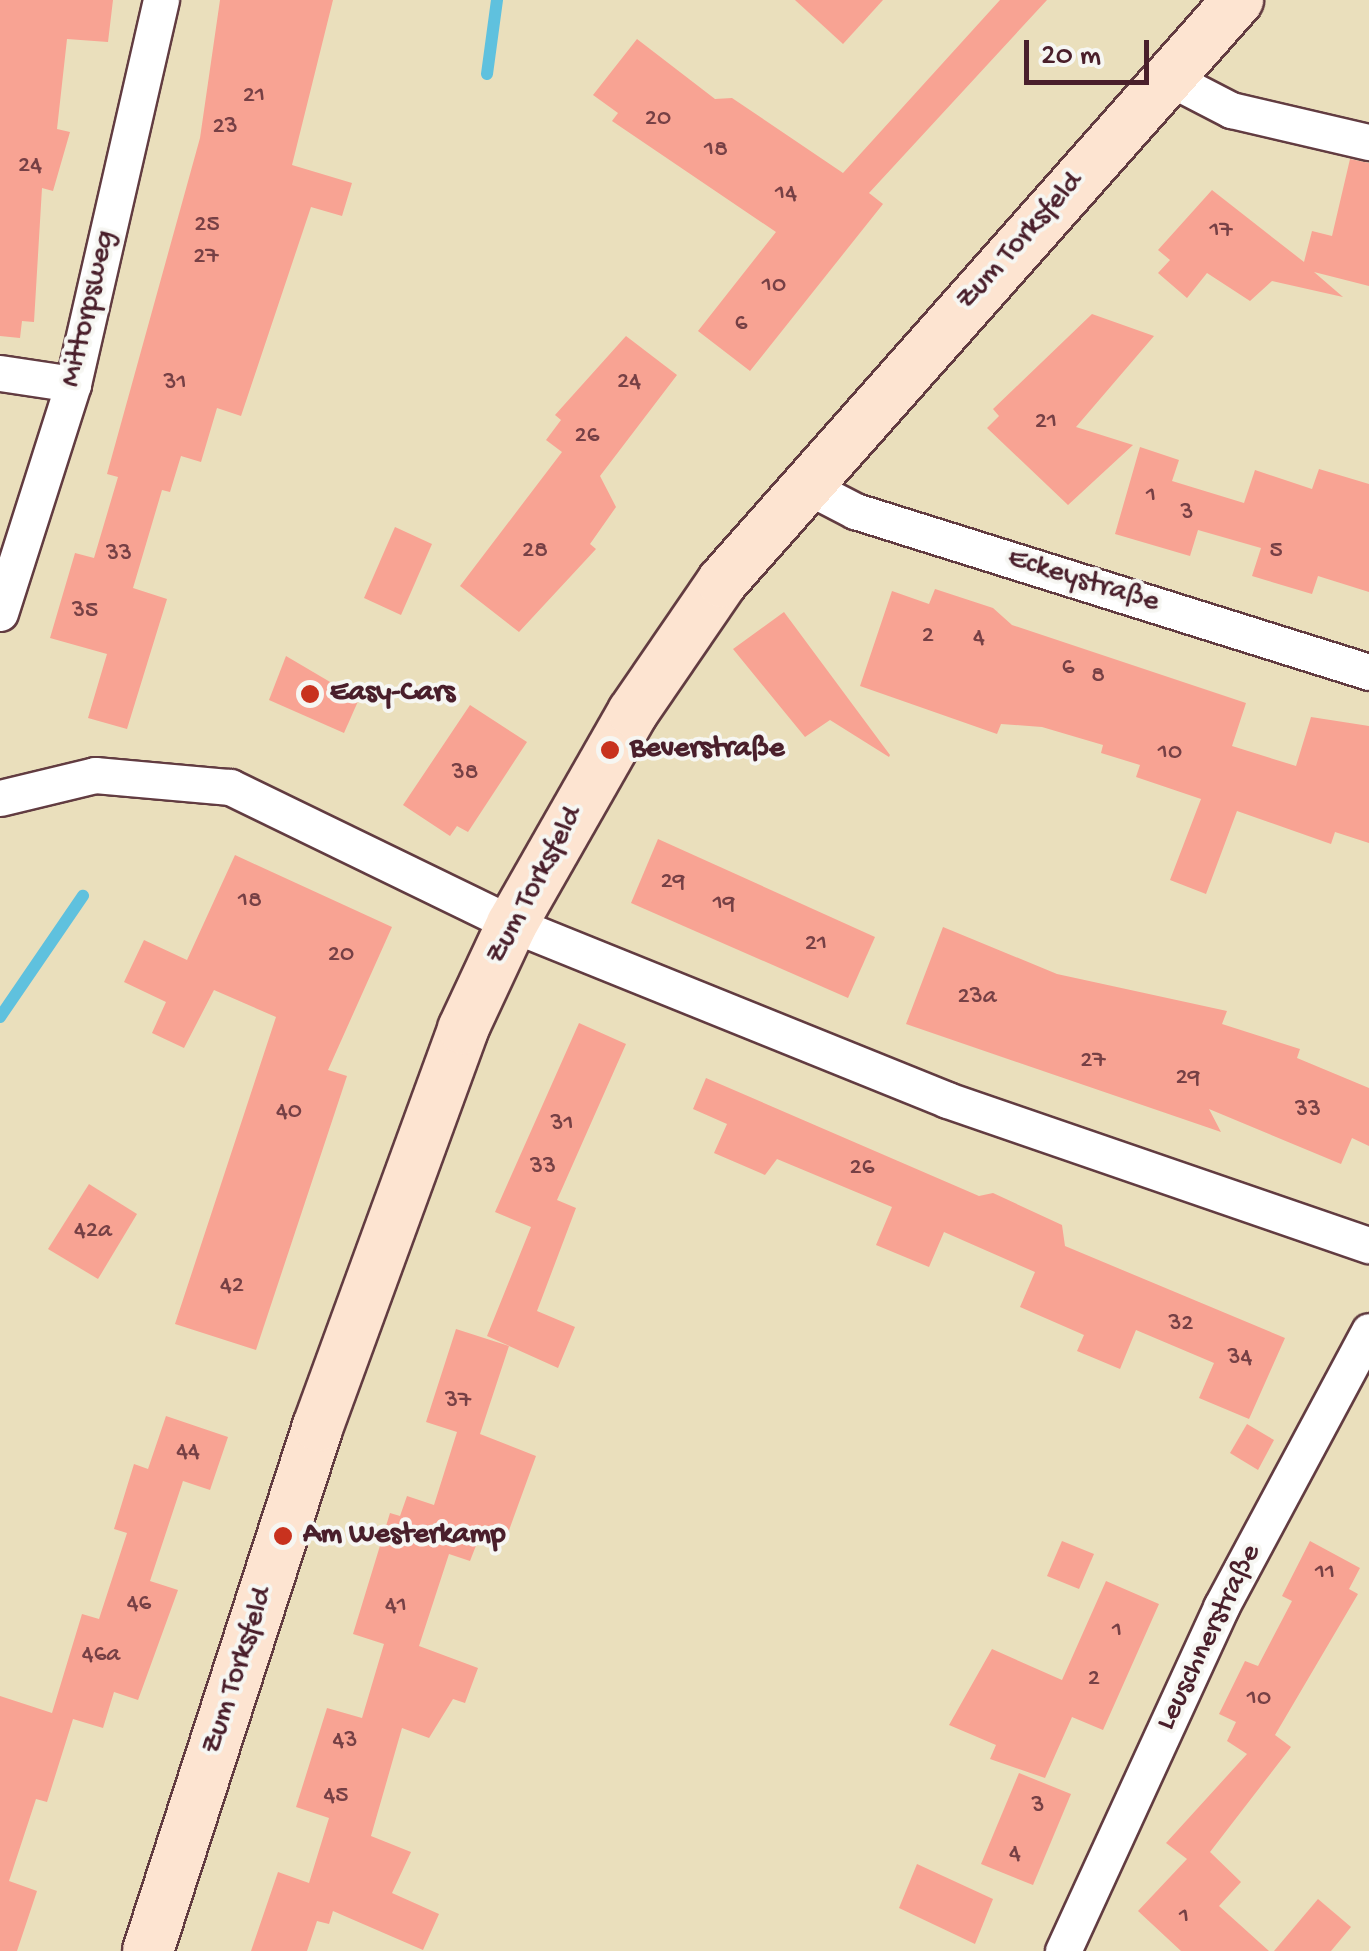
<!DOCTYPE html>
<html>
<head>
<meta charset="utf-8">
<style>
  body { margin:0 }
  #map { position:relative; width:1369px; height:1951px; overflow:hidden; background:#eadfbc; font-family:"Gochi Hand",sans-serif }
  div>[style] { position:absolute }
  .stream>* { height:12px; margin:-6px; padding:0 6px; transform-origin:6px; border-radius:6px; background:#5fc1de }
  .building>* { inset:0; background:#f8a393 }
  .roads { filter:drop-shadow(2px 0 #623c41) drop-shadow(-2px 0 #623c41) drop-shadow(0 2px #623c41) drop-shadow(0 -2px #623c41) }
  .minor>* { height:35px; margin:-17.5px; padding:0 17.5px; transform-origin:17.5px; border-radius:17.5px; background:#fff }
  .secondary>* { height:50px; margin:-25px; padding:0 25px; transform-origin:25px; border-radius:25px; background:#fde4d1 }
  .dots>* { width:28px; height:28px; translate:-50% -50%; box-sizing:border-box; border:5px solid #f6f6f2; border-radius:50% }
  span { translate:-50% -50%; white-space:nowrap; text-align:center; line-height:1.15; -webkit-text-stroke:8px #f6f6f2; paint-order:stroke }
  .number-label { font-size:25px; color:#764045 }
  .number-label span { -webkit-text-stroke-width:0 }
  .street-label { font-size:30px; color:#4a1f2b }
  .poi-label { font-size:30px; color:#4a1f2b; font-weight:700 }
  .left { translate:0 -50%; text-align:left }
  .scale { position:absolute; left:1024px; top:40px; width:125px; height:45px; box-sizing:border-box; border:5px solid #4a1f2b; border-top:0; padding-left:12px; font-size:30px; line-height:35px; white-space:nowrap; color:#4a1f2b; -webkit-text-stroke:8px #f6f6f2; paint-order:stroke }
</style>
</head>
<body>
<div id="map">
  <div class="stream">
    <div style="left:487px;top:74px;width:75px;rotate:-82.3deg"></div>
    <div style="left:0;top:1017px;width:147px;rotate:-55.6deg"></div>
  </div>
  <div class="building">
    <div style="clip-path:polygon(0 0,113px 0,108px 42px,67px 39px,57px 129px,70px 132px,53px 191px,42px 188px,34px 322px,22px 321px,20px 338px,0 336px)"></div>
    <div style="clip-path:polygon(220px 0,333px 0,292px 165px,352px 183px,342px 216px,311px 207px,241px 416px,217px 408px,201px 462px,181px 456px,170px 492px,162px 490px,133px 588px,167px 599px,127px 729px,88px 718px,107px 654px,50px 638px,75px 553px,94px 558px,118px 477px,107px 474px,200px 138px)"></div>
    <div style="clip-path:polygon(795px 0,883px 0,843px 44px)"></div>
    <div style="clip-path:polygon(1000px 0,1047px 0,869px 193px,883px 204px,750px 371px,698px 331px,776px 232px,612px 121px,618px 113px,593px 95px,637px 39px,715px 99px,732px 98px,843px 173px)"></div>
    <div style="clip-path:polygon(1350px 159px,1369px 163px,1369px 286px,1314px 272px,1343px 297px,1272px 281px,1250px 301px,1207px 273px,1187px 298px,1158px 273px,1170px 260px,1158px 250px,1212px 190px,1304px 262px,1312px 231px,1332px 236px)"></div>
    <div style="clip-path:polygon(1092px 314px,1154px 336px,1076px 427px,1133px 445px,1068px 505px,987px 428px,999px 416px,993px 409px)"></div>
    <div style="clip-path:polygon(626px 336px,677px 375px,600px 476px,616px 507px,590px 544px,596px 549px,519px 632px,460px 586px,562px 452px,546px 440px,561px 420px,555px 415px)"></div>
    <div style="clip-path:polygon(1140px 447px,1179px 460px,1172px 481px,1244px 503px,1255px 470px,1312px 489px,1319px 469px,1369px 484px,1369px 592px,1318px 576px,1312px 594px,1252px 576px,1261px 548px,1198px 530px,1190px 556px,1115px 534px)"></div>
    <div style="clip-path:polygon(395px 527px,432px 544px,401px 615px,364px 598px)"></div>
    <div style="clip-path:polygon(935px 589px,993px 608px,1012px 625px,1246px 703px,1232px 746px,1296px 766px,1311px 717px,1369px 726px,1369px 843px,1335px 832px,1331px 844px,1237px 811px,1206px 894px,1170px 880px,1201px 799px,1136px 777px,1140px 765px,1101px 753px,1103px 745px,1042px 727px,1001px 724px,997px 734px,860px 686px,892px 591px,929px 604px)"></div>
    <div style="clip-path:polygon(784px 612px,890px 755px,889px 757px,830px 720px,805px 737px,733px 649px)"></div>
    <div style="clip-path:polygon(286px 656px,359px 699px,344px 733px,269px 700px)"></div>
    <div style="clip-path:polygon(470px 705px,527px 742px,468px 832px,457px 826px,450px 836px,403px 805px)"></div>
    <div style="clip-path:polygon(658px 839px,875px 937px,848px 998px,631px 903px)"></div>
    <div style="clip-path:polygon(235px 855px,392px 927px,328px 1070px,347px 1076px,256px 1350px,175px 1324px,276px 1017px,214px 990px,184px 1048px,152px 1033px,166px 1002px,124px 982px,144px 940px,187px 960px)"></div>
    <div style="clip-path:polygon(943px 927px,1057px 974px,1227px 1011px,1222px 1024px,1300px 1049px,1297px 1058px,1369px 1088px,1369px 1146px,1352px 1138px,1341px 1164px,1209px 1109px,1221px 1132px,906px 1024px)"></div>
    <div style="clip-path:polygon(579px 1023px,626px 1044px,557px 1200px,576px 1208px,537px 1311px,575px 1327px,558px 1368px,487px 1336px,531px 1227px,495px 1212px)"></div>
    <div style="clip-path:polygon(706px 1078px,979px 1196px,993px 1193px,1062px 1225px,1065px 1246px,1285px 1338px,1249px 1419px,1199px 1398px,1214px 1363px,1136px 1330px,1120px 1369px,1077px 1351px,1084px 1335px,1020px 1307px,1035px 1272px,944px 1232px,929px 1267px,876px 1245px,892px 1207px,777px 1159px,765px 1175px,714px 1153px,727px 1124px,693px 1109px)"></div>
    <div style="clip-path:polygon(89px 1184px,137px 1214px,98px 1279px,48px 1249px)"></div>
    <div style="clip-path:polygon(456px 1329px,509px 1346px,480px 1434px,536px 1456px,508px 1533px,484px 1525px,470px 1561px,449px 1554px,419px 1646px,478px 1668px,465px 1703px,453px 1699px,429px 1738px,402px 1728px,371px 1836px,411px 1852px,392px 1893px,439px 1914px,423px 1950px,333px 1911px,329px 1924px,317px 1921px,307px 1951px,251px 1951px,278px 1872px,309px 1883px,329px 1818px,296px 1807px,327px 1708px,362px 1718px,384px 1644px,353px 1634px,390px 1513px,400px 1516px,407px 1496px,434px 1505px,457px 1432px,426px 1422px)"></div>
    <div style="clip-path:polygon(166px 1416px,228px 1437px,210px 1490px,183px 1481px,150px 1581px,178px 1590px,138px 1700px,114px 1692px,103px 1728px,73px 1719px,47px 1802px,36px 1799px,9px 1881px,37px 1891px,17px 1951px,0 1951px,0 1696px,52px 1713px,82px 1614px,99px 1619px,127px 1533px,114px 1529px,134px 1464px,148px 1469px)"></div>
    <div style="clip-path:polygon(1247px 1424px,1274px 1440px,1258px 1470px,1230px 1453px)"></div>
    <div style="clip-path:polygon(1062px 1541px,1094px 1554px,1079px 1589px,1047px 1576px)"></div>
    <div style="clip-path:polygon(1310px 1541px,1360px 1568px,1349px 1589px,1358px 1594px,1275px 1735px,1291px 1747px,1210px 1852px,1241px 1882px,1219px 1906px,1269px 1951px,1181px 1951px,1138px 1911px,1187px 1859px,1166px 1843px,1247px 1754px,1227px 1741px,1236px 1722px,1219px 1714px,1245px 1661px,1258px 1666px,1292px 1601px,1282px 1596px)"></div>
    <div style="clip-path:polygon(1106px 1581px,1159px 1604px,1103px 1730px,1072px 1717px,1045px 1778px,990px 1759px,996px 1745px,949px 1725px,992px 1649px,1062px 1680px)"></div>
    <div style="clip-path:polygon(1019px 1773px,1071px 1794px,1033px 1885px,981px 1864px)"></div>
    <div style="clip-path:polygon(917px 1864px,993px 1899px,975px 1944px,899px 1908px)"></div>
    <div style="clip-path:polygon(1318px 1899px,1351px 1927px,1331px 1951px,1274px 1951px)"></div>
  </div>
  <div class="roads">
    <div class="minor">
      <div style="left:1171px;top:79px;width:68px;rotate:27.3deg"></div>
      <div style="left:1231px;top:110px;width:142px;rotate:13.1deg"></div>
      <div style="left:0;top:373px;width:74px;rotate:8.6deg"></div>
      <div style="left:801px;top:483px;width:61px;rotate:27.4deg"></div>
      <div style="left:855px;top:511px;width:539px;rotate:17.39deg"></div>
      <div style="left:0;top:613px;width:240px;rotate:-72.3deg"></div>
      <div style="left:73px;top:384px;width:394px;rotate:-77.1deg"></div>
      <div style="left:0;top:798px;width:98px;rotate:-13.6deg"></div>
      <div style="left:95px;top:775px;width:136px;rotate:5.1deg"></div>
      <div style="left:230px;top:787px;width:314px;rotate:25.9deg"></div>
      <div style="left:512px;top:924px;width:469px;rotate:22deg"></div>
      <div style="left:947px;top:1100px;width:446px;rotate:19deg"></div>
      <div style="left:1063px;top:1951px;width:379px;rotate:-65.3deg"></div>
      <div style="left:1221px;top:1607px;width:313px;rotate:-61.8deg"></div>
    </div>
    <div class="secondary">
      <div style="left:148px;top:1951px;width:552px;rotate:-72.06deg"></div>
      <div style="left:318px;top:1426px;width:423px;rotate:-69.9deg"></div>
      <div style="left:463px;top:1029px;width:116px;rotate:-65deg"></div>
      <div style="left:512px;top:924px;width:244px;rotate:-60.3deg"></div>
      <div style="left:633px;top:712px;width:158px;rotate:-55.6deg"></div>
      <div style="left:722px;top:582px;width:778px;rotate:-48.44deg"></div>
    </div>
  </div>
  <div class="dots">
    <div style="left:310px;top:694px;background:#c8321e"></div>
    <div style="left:610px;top:750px;background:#c8321e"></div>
    <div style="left:283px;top:1536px;background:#c8321e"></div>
  </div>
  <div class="number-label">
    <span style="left:254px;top:97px">21</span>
    <span style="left:658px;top:120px">20</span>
    <span style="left:225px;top:128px">23</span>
    <span style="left:716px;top:151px">18</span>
    <span style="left:30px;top:167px">24</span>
    <span style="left:786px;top:195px">14</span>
    <span style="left:207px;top:226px">25</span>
    <span style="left:1221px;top:232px">17</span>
    <span style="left:206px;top:258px">27</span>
    <span style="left:774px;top:287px">10</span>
    <span style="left:741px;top:325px">6</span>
    <span style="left:629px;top:383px">24</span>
    <span style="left:175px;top:384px">31</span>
    <span style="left:1046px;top:423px">21</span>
    <span style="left:587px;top:437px">26</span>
    <span style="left:1151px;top:497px">1</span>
    <span style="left:1187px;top:514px">3</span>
    <span style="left:535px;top:552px">28</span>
    <span style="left:1276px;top:552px">5</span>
    <span style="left:119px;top:555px">33</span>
    <span style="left:85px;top:612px">35</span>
    <span style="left:928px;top:637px">2</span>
    <span style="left:979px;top:639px">4</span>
    <span style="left:1068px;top:669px">6</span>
    <span style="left:1098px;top:677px">8</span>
    <span style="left:1170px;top:754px">10</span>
    <span style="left:465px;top:774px">38</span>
    <span style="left:673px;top:883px">29</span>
    <span style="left:250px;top:902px">18</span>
    <span style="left:724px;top:905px">19</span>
    <span style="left:816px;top:945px">21</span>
    <span style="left:341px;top:956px">20</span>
    <span style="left:977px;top:998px">23a</span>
    <span style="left:1093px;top:1062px">27</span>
    <span style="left:1188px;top:1079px">29</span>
    <span style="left:1308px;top:1111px">33</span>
    <span style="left:289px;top:1113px">40</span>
    <span style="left:562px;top:1125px">31</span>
    <span style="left:543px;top:1168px">33</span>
    <span style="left:862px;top:1169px">26</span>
    <span style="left:93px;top:1232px">42a</span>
    <span style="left:232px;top:1287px">42</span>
    <span style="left:1181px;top:1325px">32</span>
    <span style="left:1240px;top:1359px">34</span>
    <span style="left:458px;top:1402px">37</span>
    <span style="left:188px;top:1453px">44</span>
    <span style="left:1325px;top:1574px">11</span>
    <span style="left:139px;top:1605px">46</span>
    <span style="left:396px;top:1607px">41</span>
    <span style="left:1117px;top:1632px">1</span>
    <span style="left:101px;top:1656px">46a</span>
    <span style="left:1094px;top:1680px">2</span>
    <span style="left:1259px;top:1700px">10</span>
    <span style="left:345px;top:1742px">43</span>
    <span style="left:336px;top:1797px">45</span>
    <span style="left:1038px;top:1807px">3</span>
    <span style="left:1015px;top:1855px">4</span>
    <span style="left:1184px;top:1918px">1</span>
  </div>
  <div class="street-label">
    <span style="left:1021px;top:242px;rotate:-48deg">Zum Torksfeld</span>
    <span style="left:90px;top:309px;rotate:-77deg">Mittorpsweg</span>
    <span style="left:1083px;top:582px;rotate:17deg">Eckeystraße</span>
    <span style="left:536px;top:886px;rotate:-62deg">Zum Torksfeld</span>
    <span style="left:1210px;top:1638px;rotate:-64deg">Leuschnerstraße</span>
    <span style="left:239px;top:1671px;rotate:-72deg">Zum Torksfeld</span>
  </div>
  <div class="poi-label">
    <span class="left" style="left:330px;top:694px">Easy-Cars</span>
    <span class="left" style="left:630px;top:750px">Beverstraße</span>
    <span class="left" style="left:303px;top:1536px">Am Westerkamp</span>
  </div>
  <div class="scale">20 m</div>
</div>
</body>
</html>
